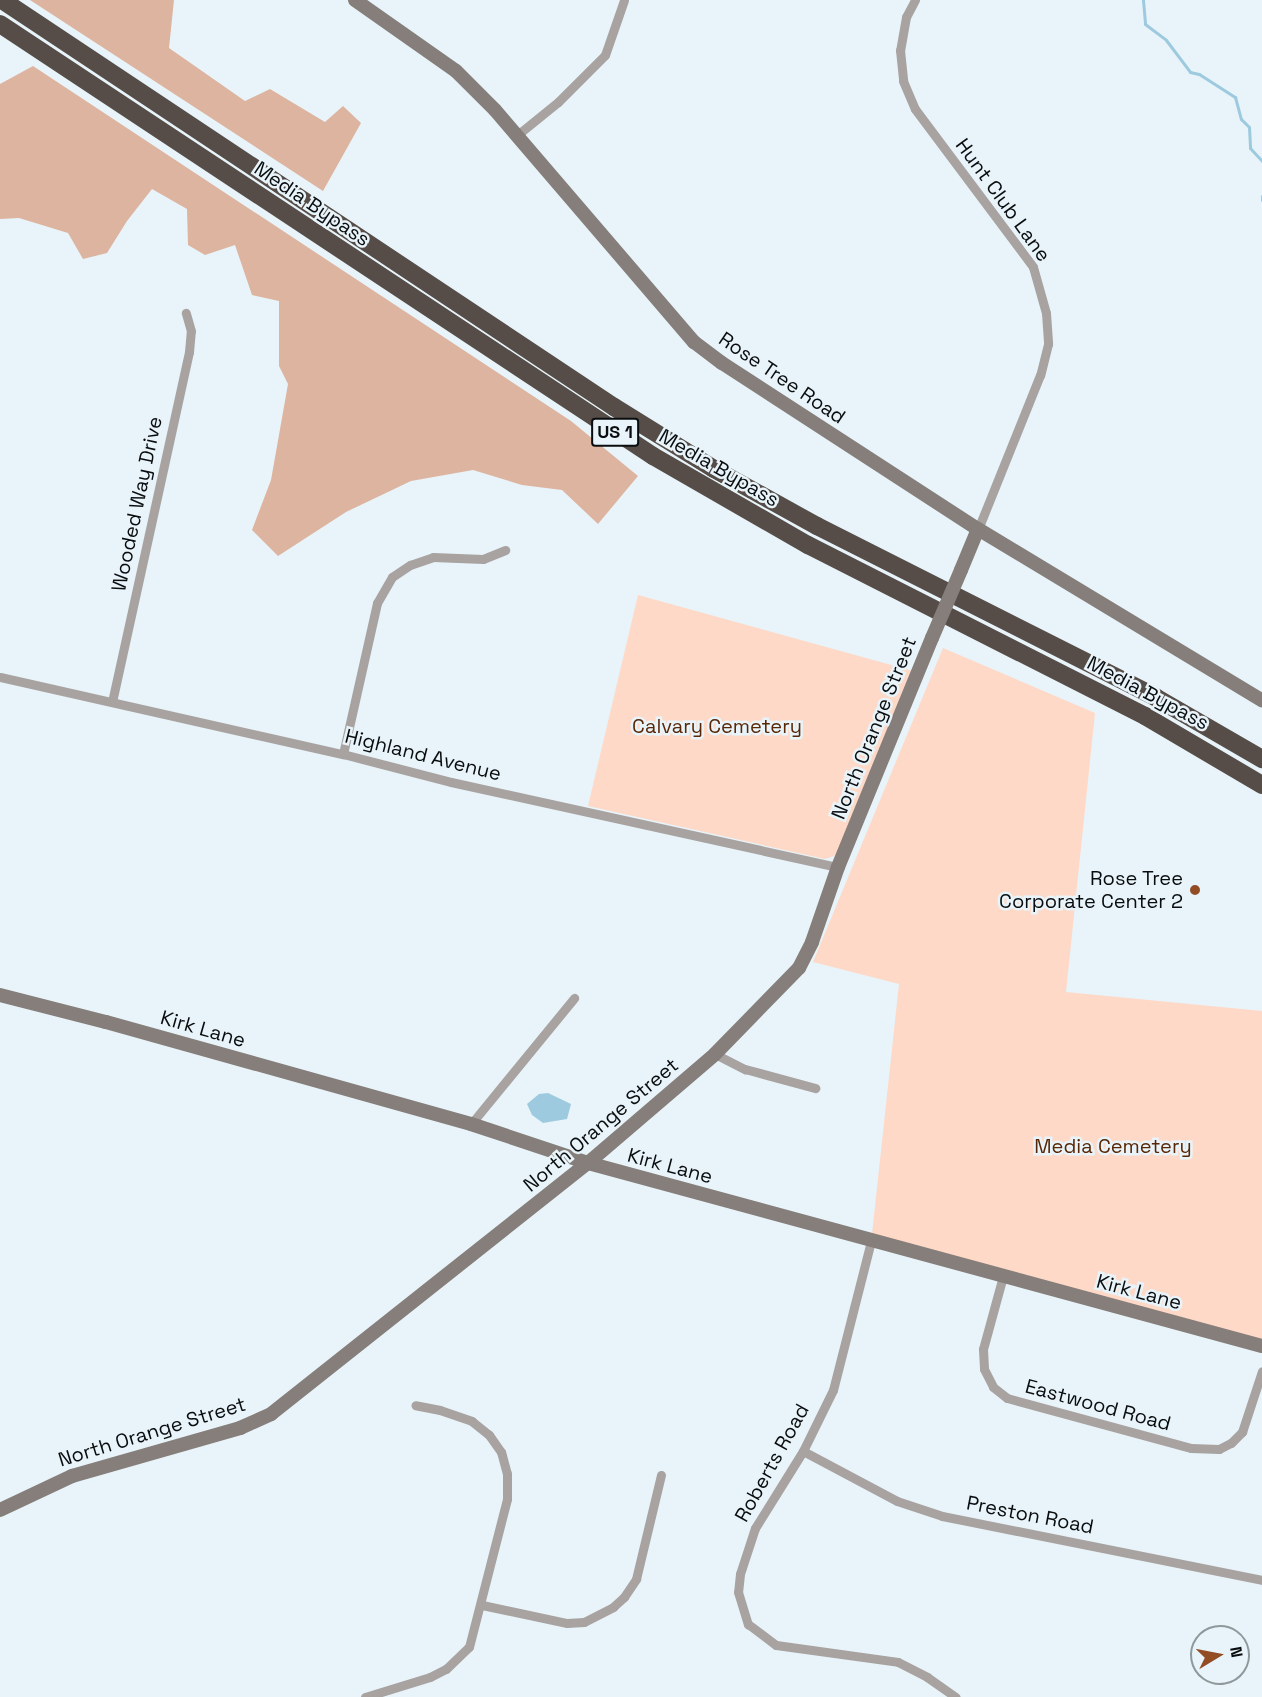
<!DOCTYPE html>
<html>
<head>
<meta charset="utf-8">
<style>
  body { margin:0 }
  #map { position:relative; width:1262px; height:1697px; overflow:hidden; background:#e8f4f9; font-family:"Space Grotesk",sans-serif }
  div>[style] { position:absolute }
  .green>* { inset:0; background:#fed9c7 }
  .forest>* { inset:0; background:#ddb49f }
  .water>* { inset:0; background:#9dcadf }
  .stream>* { height:3px; margin:-1.5px; padding:0 1.5px; transform-origin:1.5px; border-radius:1.5px; background:#9dcadf }
  .street>* { height:9px; margin:-4.5px; padding:0 4.5px; transform-origin:4.5px; border-radius:4.5px; background:#a8a3a1 }
  .secondary>* { height:14px; margin:-7px; padding:0 7px; transform-origin:7px; border-radius:7px; background:#857e7a }
  .highway>* { height:18px; margin:-9px; padding:0 9px; transform-origin:9px; border-radius:9px; background:#564d48 }
  .secondary-bridge>* { height:14px; margin:-7px; padding:0 7px; transform-origin:7px; border-radius:7px; background:#857e7a }
  .dots>* { width:16px; height:16px; translate:-50% -50%; box-sizing:border-box; border:3px solid #e8f4f9; border-radius:50% }
  span { translate:-50% -50%; white-space:nowrap; text-align:center; line-height:1.15; -webkit-text-stroke:5px #e8f4f9; paint-order:stroke }
  .shield-label span { padding:2px 4px; background:#e8f4f9; border:2px solid; border-radius:4px; -webkit-text-stroke-width:0 }
  .shield-label { font-size:18px; color:#0a0d0f; font-weight:700 }
  .street-label { font-size:20px; color:#0a0d0f }
  .park-label { font-size:20px; color:#5a2706 }
  .poi-label { font-size:20px; color:#0a0d0f }
  .right { translate:-100% -50%; text-align:right }
  .north { position:absolute; left:1190px; top:1625px; width:60px; height:60px; box-sizing:border-box; background:#e8f4f9; border:2px solid #8f989b; border-radius:50%; rotate:80deg; font-size:16px; font-weight:700; line-height:24px; text-align:center; color:#0a0d0f }
  .north::after { content:''; display:block; margin:auto; width:21px; height:27px; background:#934d25; clip-path:polygon(50% 0,100% 100%,50% 72%,0 100%) }
</style>
</head>
<body>
<div id="map">
  <div class="green">
    <div style="clip-path:polygon(638px 595px,913px 671px,839px 851px,834px 856px,825px 859px,588px 806px)"></div>
    <div style="clip-path:polygon(943px 648px,1095px 713px,1066px 992px,1262px 1011px,1262px 1340px,872px 1234px,899px 984px,813px 962px)"></div>
  </div>
  <div class="forest">
    <div style="clip-path:polygon(30px 0,174px 0,169px 48px,245px 101px,270px 89px,325px 122px,343px 106px,361px 123px,323px 191px)"></div>
    <div style="clip-path:polygon(33px 66px,571px 421px,638px 476px,598px 524px,562px 490px,522px 485px,473px 470px,411px 481px,346px 512px,278px 556px,252px 530px,271px 480px,288px 384px,279px 366px,279px 301px,252px 295px,235px 245px,205px 255px,188px 245px,187px 209px,152px 189px,127px 221px,107px 253px,83px 259px,68px 233px,19px 218px,0 219px,0 84px)"></div>
  </div>
  <div class="water">
    <div style="clip-path:polygon(548px 1093px,571px 1104px,567px 1119px,543px 1123px,532px 1115px,527px 1104px,539px 1094px)"></div>
  </div>
  <div class="stream">
    <div style="left:1143px;top:0;width:24px;rotate:85deg"></div>
    <div style="left:1145px;top:24px;width:26px;rotate:37deg"></div>
    <div style="left:1166px;top:40px;width:40px;rotate:53deg"></div>
    <div style="left:1190px;top:72px;width:9px;rotate:13deg"></div>
    <div style="left:1199px;top:74px;width:43px;rotate:32.6deg"></div>
    <div style="left:1235px;top:97px;width:23px;rotate:75deg"></div>
    <div style="left:1241px;top:119px;width:11px;rotate:45deg"></div>
    <div style="left:1249px;top:127px;width:21px;rotate:87deg"></div>
    <div style="left:1250px;top:148px;width:18px;rotate:47deg"></div>
    <div style="left:1262px;top:196px;width:4px;rotate:90deg"></div>
  </div>
  <div class="street">
    <div style="left:915px;top:0;width:19px;rotate:118deg"></div>
    <div style="left:906px;top:17px;width:34px;rotate:100deg"></div>
    <div style="left:900px;top:50px;width:31px;rotate:84deg"></div>
    <div style="left:903px;top:81px;width:30px;rotate:67deg"></div>
    <div style="left:915px;top:109px;width:197px;rotate:53.2deg"></div>
    <div style="left:1033px;top:267px;width:48px;rotate:74.2deg"></div>
    <div style="left:1046px;top:313px;width:31px;rotate:86deg"></div>
    <div style="left:1048px;top:344px;width:32px;rotate:104deg"></div>
    <div style="left:1040px;top:375px;width:166px;rotate:111.9deg"></div>
    <div style="left:516px;top:136px;width:54px;rotate:-39deg"></div>
    <div style="left:558px;top:102px;width:66px;rotate:-45deg"></div>
    <div style="left:605px;top:55px;width:58px;rotate:-70.9deg"></div>
    <div style="left:0;top:677px;width:352px;rotate:12.7deg"></div>
    <div style="left:343px;top:754px;width:112px;rotate:14.5deg"></div>
    <div style="left:451px;top:782px;width:396px;rotate:12.4deg"></div>
    <div style="left:112px;top:702px;width:358px;rotate:-77.6deg"></div>
    <div style="left:189px;top:352px;width:21px;rotate:-85deg"></div>
    <div style="left:191px;top:331px;width:19px;rotate:-106deg"></div>
    <div style="left:343px;top:754px;width:155px;rotate:-77.3deg"></div>
    <div style="left:377px;top:603px;width:30px;rotate:-60deg"></div>
    <div style="left:392px;top:577px;width:22px;rotate:-34deg"></div>
    <div style="left:410px;top:565px;width:24px;rotate:-19deg"></div>
    <div style="left:433px;top:557px;width:50px;rotate:2.3deg"></div>
    <div style="left:483px;top:559px;width:24px;rotate:-22deg"></div>
    <div style="left:715px;top:1054px;width:34px;rotate:27deg"></div>
    <div style="left:745px;top:1069px;width:73px;rotate:15.2deg"></div>
    <div style="left:471px;top:1124px;width:163px;rotate:-50.7deg"></div>
    <div style="left:871px;top:1241px;width:154px;rotate:104.3deg"></div>
    <div style="left:833px;top:1390px;width:68px;rotate:116.2deg"></div>
    <div style="left:803px;top:1451px;width:91px;rotate:121.9deg"></div>
    <div style="left:755px;top:1528px;width:48px;rotate:108.1deg"></div>
    <div style="left:740px;top:1574px;width:18px;rotate:96deg"></div>
    <div style="left:738px;top:1592px;width:34px;rotate:73deg"></div>
    <div style="left:748px;top:1624px;width:35px;rotate:37deg"></div>
    <div style="left:776px;top:1645px;width:123px;rotate:7.9deg"></div>
    <div style="left:898px;top:1662px;width:33px;rotate:27deg"></div>
    <div style="left:927px;top:1677px;width:35px;rotate:35deg"></div>
    <div style="left:1003px;top:1276px;width:76px;rotate:105.3deg"></div>
    <div style="left:983px;top:1349px;width:20px;rotate:87deg"></div>
    <div style="left:984px;top:1369px;width:20px;rotate:63deg"></div>
    <div style="left:993px;top:1387px;width:18px;rotate:38deg"></div>
    <div style="left:1007px;top:1398px;width:191px;rotate:15.2deg"></div>
    <div style="left:1191px;top:1448px;width:28px;rotate:2deg"></div>
    <div style="left:1219px;top:1449px;width:13px;rotate:-27deg"></div>
    <div style="left:1231px;top:1443px;width:16px;rotate:-45deg"></div>
    <div style="left:1242px;top:1432px;width:64px;rotate:-71.8deg"></div>
    <div style="left:803px;top:1451px;width:106px;rotate:28deg"></div>
    <div style="left:897px;top:1501px;width:47px;rotate:18.4deg"></div>
    <div style="left:942px;top:1516px;width:326px;rotate:11.3deg"></div>
    <div style="left:482px;top:1605px;width:87px;rotate:12deg"></div>
    <div style="left:567px;top:1623px;width:17px;rotate:-3deg"></div>
    <div style="left:584px;top:1622px;width:33px;rotate:-27deg"></div>
    <div style="left:613px;top:1607px;width:15px;rotate:-42deg"></div>
    <div style="left:624px;top:1597px;width:22px;rotate:-56deg"></div>
    <div style="left:636px;top:1579px;width:107px;rotate:-76.5deg"></div>
    <div style="left:365px;top:1697px;width:68px;rotate:-17.1deg"></div>
    <div style="left:430px;top:1677px;width:18px;rotate:-27deg"></div>
    <div style="left:446px;top:1669px;width:32px;rotate:-44deg"></div>
    <div style="left:469px;top:1647px;width:153px;rotate:-75.6deg"></div>
    <div style="left:507px;top:1499px;width:25px;rotate:-90deg"></div>
    <div style="left:507px;top:1474px;width:23px;rotate:-105deg"></div>
    <div style="left:501px;top:1452px;width:21px;rotate:-125deg"></div>
    <div style="left:489px;top:1435px;width:22px;rotate:-141deg"></div>
    <div style="left:472px;top:1421px;width:34px;rotate:-161deg"></div>
    <div style="left:440px;top:1410px;width:25px;rotate:-169deg"></div>
  </div>
  <div class="secondary">
    <div style="left:355px;top:0;width:123px;rotate:35.1deg"></div>
    <div style="left:456px;top:71px;width:55px;rotate:45deg"></div>
    <div style="left:495px;top:110px;width:306px;rotate:49.4deg"></div>
    <div style="left:694px;top:342px;width:35px;rotate:37deg"></div>
    <div style="left:722px;top:363px;width:305px;rotate:33deg"></div>
    <div style="left:978px;top:529px;width:332px;rotate:31.1deg"></div>
    <div style="left:961px;top:570px;width:44px;rotate:-67.5deg"></div>
    <div style="left:0;top:995px;width:109px;rotate:14.3deg"></div>
    <div style="left:106px;top:1022px;width:379px;rotate:15.6deg"></div>
    <div style="left:471px;top:1124px;width:123px;rotate:18.4deg"></div>
    <div style="left:588px;top:1163px;width:698px;rotate:15.19deg"></div>
    <div style="left:0;top:1510px;width:80px;rotate:-25.3deg"></div>
    <div style="left:72px;top:1476px;width:175px;rotate:-15.9deg"></div>
    <div style="left:240px;top:1428px;width:34px;rotate:-24deg"></div>
    <div style="left:271px;top:1414px;width:404px;rotate:-38.4deg"></div>
    <div style="left:588px;top:1163px;width:167px;rotate:-40.6deg"></div>
    <div style="left:715px;top:1054px;width:120px;rotate:-45.7deg"></div>
    <div style="left:799px;top:968px;width:29px;rotate:-63deg"></div>
    <div style="left:812px;top:942px;width:79px;rotate:-70.9deg"></div>
    <div style="left:838px;top:867px;width:248px;rotate:-67.7deg"></div>
  </div>
  <div class="highway">
    <div style="left:2px;top:0;width:735px;rotate:33.63deg"></div>
    <div style="left:614px;top:407px;width:118px;rotate:31.8deg"></div>
    <div style="left:714px;top:469px;width:118px;rotate:29deg"></div>
    <div style="left:817px;top:526px;width:379px;rotate:26.8deg"></div>
    <div style="left:1155px;top:697px;width:124px;rotate:30.1deg"></div>
    <div style="left:0;top:24px;width:783px;rotate:33.49deg"></div>
    <div style="left:653px;top:456px;width:179px;rotate:29.9deg"></div>
    <div style="left:808px;top:545px;width:378px;rotate:26.9deg"></div>
    <div style="left:1145px;top:716px;width:136px;rotate:30.5deg"></div>
  </div>
  <div class="secondary-bridge">
    <div style="left:932px;top:638px;width:74px;rotate:-66.9deg"></div>
  </div>
  <div class="dots">
    <div style="left:1195px;top:890px;background:#934d25"></div>
  </div>
  <div class="shield-label">
    <span style="left:615px;top:432px">US 1</span>
  </div>
  <div class="street-label">
    <span style="left:1003px;top:200px;rotate:54deg">Hunt Club Lane</span>
    <span style="left:312px;top:204px;rotate:34deg">Media Bypass</span>
    <span style="left:782px;top:378px;rotate:34deg">Rose Tree Road</span>
    <span style="left:719px;top:468px;rotate:30deg">Media Bypass</span>
    <span style="left:137px;top:504px;rotate:-78deg">Wooded Way Drive</span>
    <span style="left:1148px;top:693px;rotate:28deg">Media Bypass</span>
    <span style="left:874px;top:728px;rotate:-68deg">North Orange Street</span>
    <span style="left:423px;top:755px;rotate:14deg">Highland Avenue</span>
    <span style="left:203px;top:1029px;rotate:16deg">Kirk Lane</span>
    <span style="left:601px;top:1125px;rotate:-40deg">North Orange Street</span>
    <span style="left:670px;top:1166px;rotate:15deg">Kirk Lane</span>
    <span style="left:1139px;top:1292px;rotate:15deg">Kirk Lane</span>
    <span style="left:1098px;top:1405px;rotate:15deg">Eastwood Road</span>
    <span style="left:152px;top:1432px;rotate:-17deg">North Orange Street</span>
    <span style="left:772px;top:1463px;rotate:-61deg">Roberts Road</span>
    <span style="left:1030px;top:1515px;rotate:11deg">Preston Road</span>
  </div>
  <div class="park-label">
    <span style="left:717px;top:726px">Calvary Cemetery</span>
    <span style="left:1113px;top:1146px">Media Cemetery</span>
  </div>
  <div class="poi-label">
    <span class="right" style="left:1183px;top:890px">Rose Tree<br>Corporate Center 2</span>
  </div>
  <div class="north">N</div>
</div>
</body>
</html>
